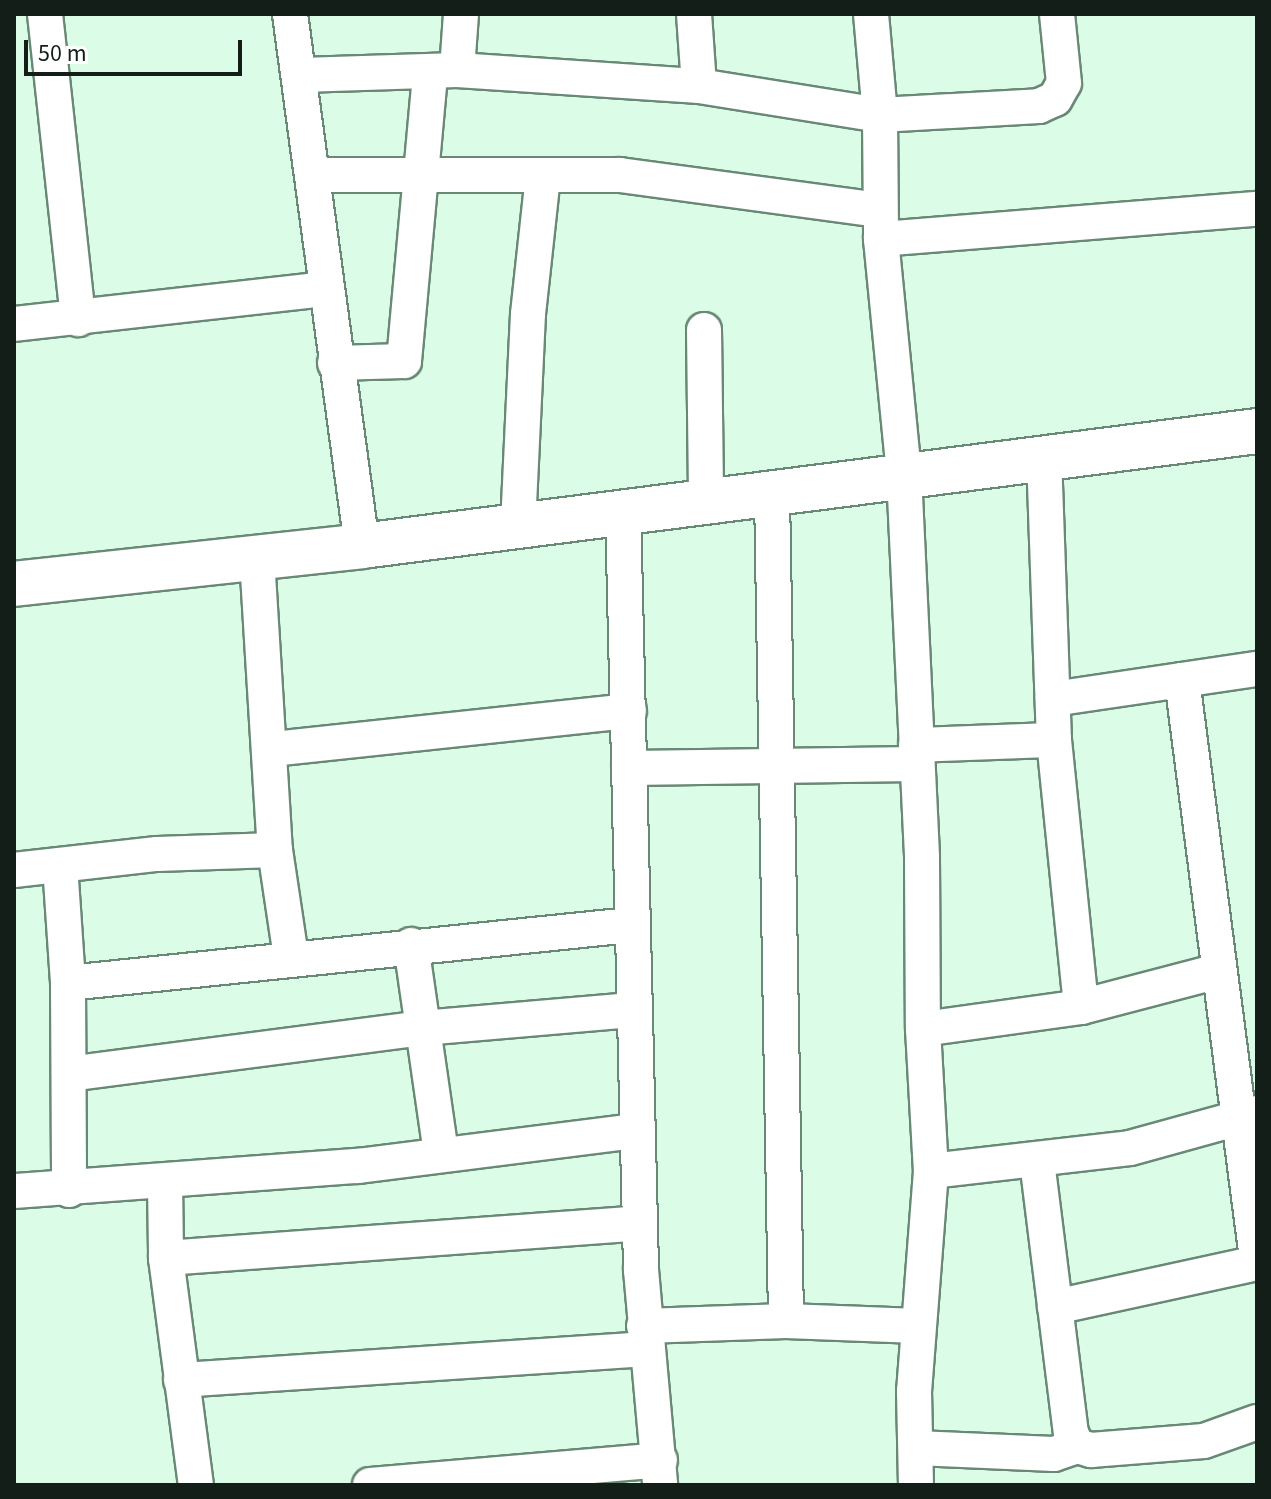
<!DOCTYPE html>
<html>
<head>
<meta charset="utf-8">
<style>
  body { margin:0 }
  #map { position:relative; width:1271px; height:1499px; overflow:hidden; background:#dbfce7; font-family:"Source Sans 3",sans-serif }
  div>[style] { position:absolute }
  .roads { filter:drop-shadow(2px 0 #698875) drop-shadow(-2px 0 #698875) drop-shadow(0 2px #698875) drop-shadow(0 -2px #698875) }
  .street>* { height:34px; margin:-17px; padding:0 17px; transform-origin:17px; border-radius:17px; background:#fff }
  .secondary>* { height:44px; margin:-22px; padding:0 22px; transform-origin:22px; border-radius:22px; background:#fff }
  span { translate:-50% -50%; white-space:nowrap; text-align:center; line-height:1.15; -webkit-text-stroke:7px #fff; paint-order:stroke }
  .frame { position:absolute; inset:0; border:16px solid #121e17; pointer-events:none }
  .scale { position:absolute; left:24px; top:40px; width:218px; height:36px; box-sizing:border-box; border:4px solid #121e17; border-top:0; padding-left:10px; font-size:24px; line-height:28px; white-space:nowrap; color:#121e17; -webkit-text-stroke:6px #fff; paint-order:stroke }
</style>
</head>
<body>
<div id="map">
  <div class="roads">
    <div class="street">
      <div style="left:45px;top:14px;width:307px;rotate:83.8deg"></div>
      <div style="left:290px;top:14px;width:537px;rotate:82.29deg"></div>
      <div style="left:694px;top:14px;width:72px;rotate:86deg"></div>
      <div style="left:871px;top:14px;width:101px;rotate:84.9deg"></div>
      <div style="left:880px;top:115px;width:124px;rotate:89.5deg"></div>
      <div style="left:881px;top:239px;width:236px;rotate:84.4deg"></div>
      <div style="left:904px;top:474px;width:384px;rotate:87.3deg"></div>
      <div style="left:922px;top:858px;width:171px;rotate:89.7deg"></div>
      <div style="left:923px;top:1029px;width:142px;rotate:86.8deg"></div>
      <div style="left:931px;top:1171px;width:221px;rotate:94.4deg"></div>
      <div style="left:914px;top:1391px;width:94px;rotate:88.8deg"></div>
      <div style="left:457px;top:70px;width:56px;rotate:-85.9deg"></div>
      <div style="left:301px;top:75px;width:156px;rotate:-1.8deg"></div>
      <div style="left:457px;top:70px;width:243px;rotate:3.8deg"></div>
      <div style="left:699px;top:86px;width:183px;rotate:9.1deg"></div>
      <div style="left:880px;top:115px;width:159px;rotate:-3.2deg"></div>
      <div style="left:1039px;top:106px;width:17px;rotate:-24deg"></div>
      <div style="left:1055px;top:99px;width:18px;rotate:-61deg"></div>
      <div style="left:1064px;top:83px;width:69px;rotate:-95.8deg"></div>
      <div style="left:314px;top:175px;width:306px"></div>
      <div style="left:620px;top:175px;width:262px;rotate:7.7deg"></div>
      <div style="left:881px;top:239px;width:377px;rotate:-4.6deg"></div>
      <div style="left:14px;top:324px;width:313px;rotate:-6.4deg"></div>
      <div style="left:704px;top:330px;width:172px;rotate:89.3deg"></div>
      <div style="left:335px;top:363px;width:69px;rotate:-1.7deg"></div>
      <div style="left:404px;top:361px;width:289px;rotate:-84.8deg"></div>
      <div style="left:1044px;top:455px;width:285px;rotate:88deg"></div>
      <div style="left:1054px;top:740px;width:268px;rotate:84.2deg"></div>
      <div style="left:772px;top:492px;width:829px;rotate:89.03deg"></div>
      <div style="left:623px;top:510px;width:760px;rotate:88.64deg"></div>
      <div style="left:641px;top:1270px;width:216px;rotate:84.9deg"></div>
      <div style="left:518px;top:526px;width:212px;rotate:-87.3deg"></div>
      <div style="left:528px;top:314px;width:139px;rotate:-83.8deg"></div>
      <div style="left:257px;top:558px;width:293px;rotate:86.5deg"></div>
      <div style="left:275px;top:850px;width:108px;rotate:81.5deg"></div>
      <div style="left:1182px;top:680px;width:583px;rotate:82.61deg"></div>
      <div style="left:1053px;top:699px;width:206px;rotate:-8.4deg"></div>
      <div style="left:916px;top:745px;width:138px;rotate:-2.1deg"></div>
      <div style="left:272px;top:749px;width:359px;rotate:-6.1deg"></div>
      <div style="left:629px;top:768px;width:287px;rotate:-0.8deg"></div>
      <div style="left:60px;top:865px;width:118px;rotate:86.1deg"></div>
      <div style="left:68px;top:983px;width:207px;rotate:89.7deg"></div>
      <div style="left:14px;top:870px;width:144px;rotate:-6.4deg"></div>
      <div style="left:157px;top:854px;width:118px;rotate:-1.9deg"></div>
      <div style="left:411px;top:945px;width:210px;rotate:81.8deg"></div>
      <div style="left:68px;top:983px;width:565px;rotate:-5.89deg"></div>
      <div style="left:923px;top:1029px;width:160px;rotate:-7.9deg"></div>
      <div style="left:1081px;top:1007px;width:142px;rotate:-14.7deg"></div>
      <div style="left:69px;top:1074px;width:356px;rotate:-7.4deg"></div>
      <div style="left:422px;top:1028px;width:211px;rotate:-4.9deg"></div>
      <div style="left:1037px;top:1161px;width:274px;rotate:82.9deg"></div>
      <div style="left:1071px;top:1433px;width:14px;rotate:65deg"></div>
      <div style="left:1077px;top:1446px;width:15px;rotate:16deg"></div>
      <div style="left:1091px;top:1450px;width:113px;rotate:-4.6deg"></div>
      <div style="left:1204px;top:1441px;width:56px;rotate:-19.7deg"></div>
      <div style="left:931px;top:1171px;width:200px;rotate:-6.6deg"></div>
      <div style="left:1130px;top:1148px;width:132px;rotate:-15.4deg"></div>
      <div style="left:165px;top:1182px;width:76px;rotate:89.2deg"></div>
      <div style="left:166px;top:1258px;width:229px;rotate:82.5deg"></div>
      <div style="left:14px;top:1191px;width:345px;rotate:-4.2deg"></div>
      <div style="left:358px;top:1166px;width:281px;rotate:-7.2deg"></div>
      <div style="left:166px;top:1258px;width:475px;rotate:-4.2deg"></div>
      <div style="left:1055px;top:1307px;width:207px;rotate:-12.3deg"></div>
      <div style="left:644px;top:1326px;width:142px;rotate:-2deg"></div>
      <div style="left:786px;top:1321px;width:132px;rotate:2.2deg"></div>
      <div style="left:181px;top:1380px;width:465px;rotate:-3.8deg"></div>
      <div style="left:916px;top:1448px;width:138px;rotate:2.5deg"></div>
      <div style="left:1054px;top:1454px;width:24px;rotate:-19deg"></div>
      <div style="left:370px;top:1485px;width:291px;rotate:-4.9deg"></div>
    </div>
    <div class="secondary">
      <div style="left:14px;top:584px;width:350px;rotate:-6.2deg"></div>
      <div style="left:362px;top:546px;width:902px;rotate:-7.32deg"></div>
    </div>
  </div>
  <div class="frame"></div>
  <div class="scale">50 m</div>
</div>
</body>
</html>
